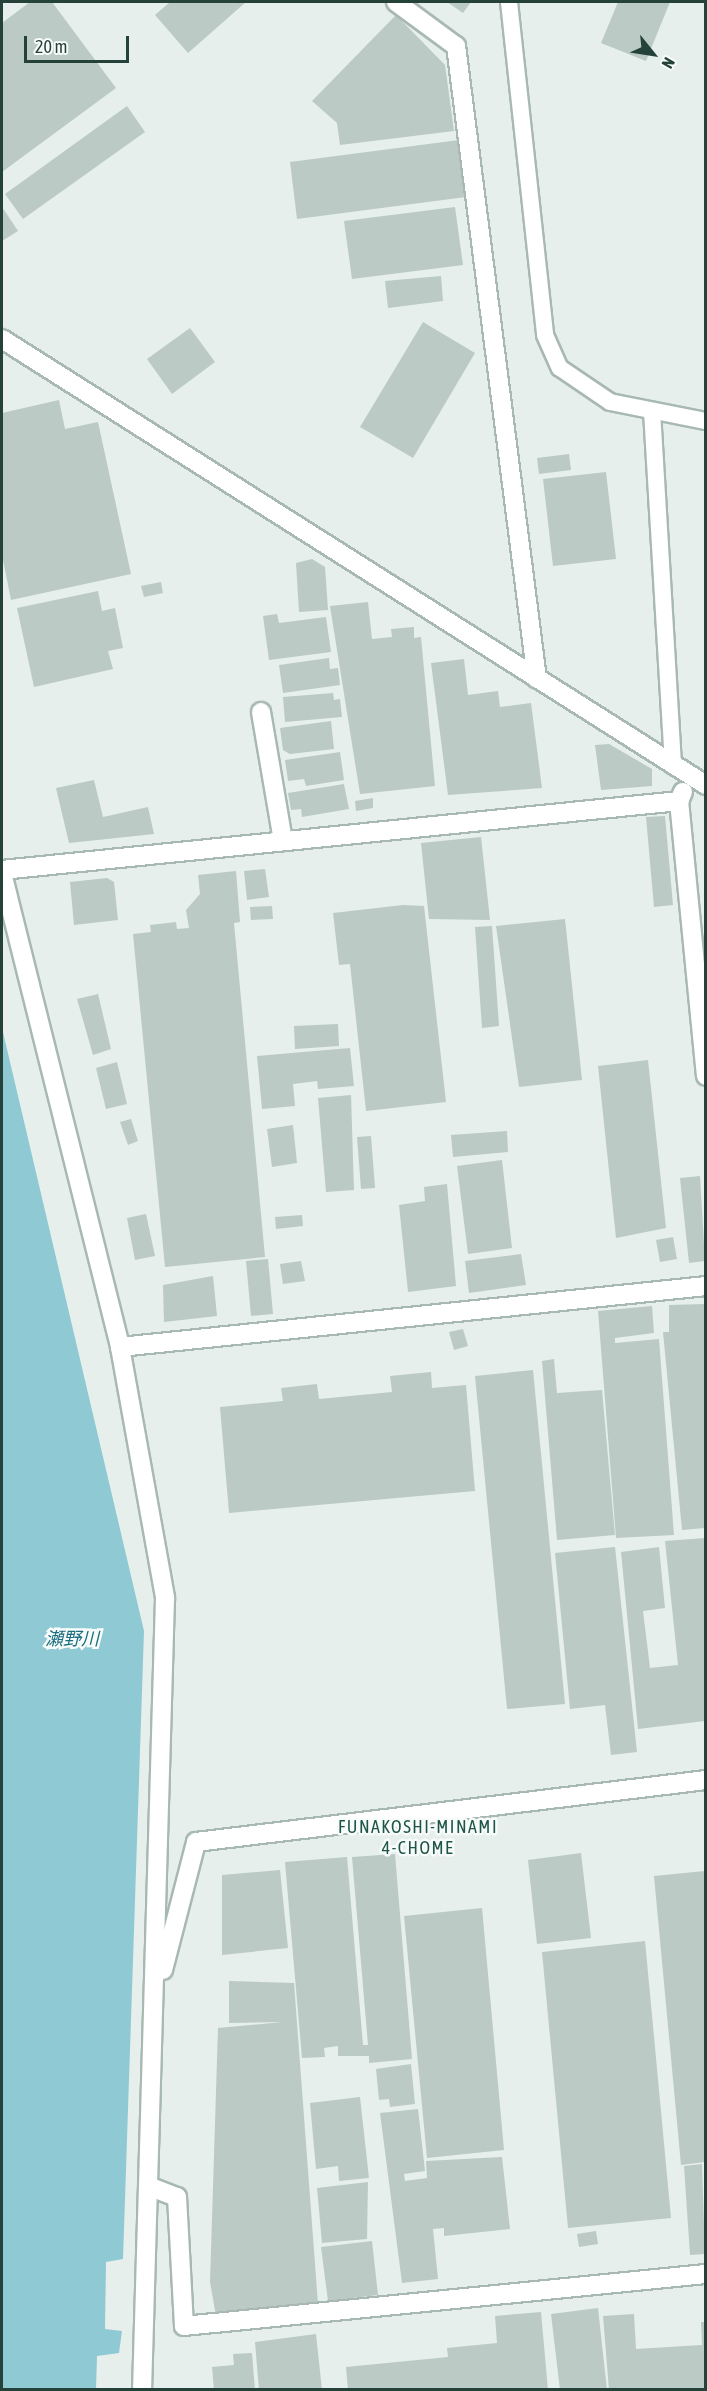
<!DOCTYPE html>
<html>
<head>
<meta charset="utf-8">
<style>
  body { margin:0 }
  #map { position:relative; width:707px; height:2391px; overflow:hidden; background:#e6efeb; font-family:"Asap Condensed","Noto Sans JP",sans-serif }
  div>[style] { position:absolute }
  .water>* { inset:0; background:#8ec9d4 }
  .building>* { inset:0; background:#bbcac4 }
  .roads { filter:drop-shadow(2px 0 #a8b8b2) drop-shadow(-2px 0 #a8b8b2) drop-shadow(0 2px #a8b8b2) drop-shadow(0 -2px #a8b8b2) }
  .service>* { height:16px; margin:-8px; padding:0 8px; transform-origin:8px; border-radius:8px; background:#fff }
  .minor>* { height:18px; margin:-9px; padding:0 9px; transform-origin:9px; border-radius:9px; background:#fff }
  span { translate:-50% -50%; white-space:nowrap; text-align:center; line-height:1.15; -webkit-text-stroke:5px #f7fbf9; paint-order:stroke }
  .water-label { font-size:18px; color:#1c6f80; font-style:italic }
  .neighbourhood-label { font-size:18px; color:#1f5548; letter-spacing:1.5px }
  .frame { position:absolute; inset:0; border:3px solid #24423a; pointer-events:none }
  .north { position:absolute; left:623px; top:24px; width:60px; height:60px; -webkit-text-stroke:4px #f7fbf9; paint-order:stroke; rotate:120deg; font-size:16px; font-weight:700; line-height:24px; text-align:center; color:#24423a }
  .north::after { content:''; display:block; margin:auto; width:21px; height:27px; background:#24423a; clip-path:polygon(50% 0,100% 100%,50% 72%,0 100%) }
  .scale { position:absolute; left:24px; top:36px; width:105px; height:27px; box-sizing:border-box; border:3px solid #24423a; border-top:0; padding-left:8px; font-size:18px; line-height:21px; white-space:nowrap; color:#24423a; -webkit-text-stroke:4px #f7fbf9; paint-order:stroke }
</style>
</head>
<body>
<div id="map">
  <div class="water">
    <div style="clip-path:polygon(2px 1028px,144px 1631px,123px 2259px,106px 2262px,105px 2329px,122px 2331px,119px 2353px,97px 2356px,96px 2389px,2px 2389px)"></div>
  </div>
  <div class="building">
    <div style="clip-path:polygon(30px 2px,52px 2px,116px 88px,2px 172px,2px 23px)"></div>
    <div style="clip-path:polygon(170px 2px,246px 2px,188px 53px,155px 15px)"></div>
    <div style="clip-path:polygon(447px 2px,471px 2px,463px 13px)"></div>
    <div style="clip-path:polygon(618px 2px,670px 2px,646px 61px,601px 43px)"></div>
    <div style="clip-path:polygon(396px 15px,445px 65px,454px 131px,340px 145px,337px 123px,312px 101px)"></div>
    <div style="clip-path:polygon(127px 106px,145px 132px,23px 219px,5px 194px)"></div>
    <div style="clip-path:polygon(459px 140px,466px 197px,297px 219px,290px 162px)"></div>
    <div style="clip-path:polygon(2px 207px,18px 231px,2px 241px)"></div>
    <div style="clip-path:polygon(455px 207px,463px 265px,352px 279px,344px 221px)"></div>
    <div style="clip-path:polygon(441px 276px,443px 301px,388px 308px,385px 281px)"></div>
    <div style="clip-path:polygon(423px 322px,475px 353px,413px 458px,360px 427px)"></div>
    <div style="clip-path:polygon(190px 328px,215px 362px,172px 394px,147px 359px)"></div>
    <div style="clip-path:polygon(59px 400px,65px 429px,98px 422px,131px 574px,11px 600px,2px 555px,2px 413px)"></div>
    <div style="clip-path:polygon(569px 454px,571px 470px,539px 474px,537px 458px)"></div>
    <div style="clip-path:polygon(606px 472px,616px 559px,553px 566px,543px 479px)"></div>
    <div style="clip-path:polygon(312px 559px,325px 567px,328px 610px,299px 612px,296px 563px)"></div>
    <div style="clip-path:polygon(161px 582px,163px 593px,144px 597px,141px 586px)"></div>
    <div style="clip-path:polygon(98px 591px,102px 611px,115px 608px,123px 648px,108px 651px,113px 669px,34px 687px,17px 608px)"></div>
    <div style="clip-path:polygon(368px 602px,372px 639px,392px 637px,391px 629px,414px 627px,414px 638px,421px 637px,435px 786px,360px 794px,330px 606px)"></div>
    <div style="clip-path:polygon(277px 614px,279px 623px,326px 617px,331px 652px,269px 660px,263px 616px)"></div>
    <div style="clip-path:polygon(329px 658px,330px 669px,338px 668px,340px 685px,283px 693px,279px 665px)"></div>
    <div style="clip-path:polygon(464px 659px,468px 695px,498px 691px,500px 707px,531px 703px,542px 788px,448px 795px,431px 663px)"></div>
    <div style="clip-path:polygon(333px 693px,334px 700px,340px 699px,342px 717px,285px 722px,283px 697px)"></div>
    <div style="clip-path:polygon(331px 721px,334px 749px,290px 754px,283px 750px,280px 728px)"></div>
    <div style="clip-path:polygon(609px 744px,652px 769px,652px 786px,601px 790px,595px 745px)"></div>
    <div style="clip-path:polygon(340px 752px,344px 780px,306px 786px,304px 779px,288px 781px,285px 760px)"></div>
    <div style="clip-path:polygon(94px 780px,103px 817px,148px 807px,154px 834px,69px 843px,56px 788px)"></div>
    <div style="clip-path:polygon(344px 784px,349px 809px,302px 817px,301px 809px,291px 810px,288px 793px)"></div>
    <div style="clip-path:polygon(373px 798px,373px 808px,356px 811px,355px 801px)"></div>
    <div style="clip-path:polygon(665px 816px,673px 905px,654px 907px,646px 817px)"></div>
    <div style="clip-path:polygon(481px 837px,490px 920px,429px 919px,421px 843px)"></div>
    <div style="clip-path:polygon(265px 869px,269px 897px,247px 900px,244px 871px)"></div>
    <div style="clip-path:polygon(236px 871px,240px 922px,234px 923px,265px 1257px,165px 1267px,133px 934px,151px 932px,150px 925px,176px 922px,177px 929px,189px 928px,186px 910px,200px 894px,198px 875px)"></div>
    <div style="clip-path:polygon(107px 878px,114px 882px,118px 920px,74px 925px,70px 882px)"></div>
    <div style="clip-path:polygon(403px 905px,424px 906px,446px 1102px,366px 1111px,350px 964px,339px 965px,333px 913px)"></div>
    <div style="clip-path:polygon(272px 906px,273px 919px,251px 920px,250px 907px)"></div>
    <div style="clip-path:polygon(565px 919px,582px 1080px,519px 1087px,496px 926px)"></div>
    <div style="clip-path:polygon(492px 926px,499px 1026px,482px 1028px,475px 927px)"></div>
    <div style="clip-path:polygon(98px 994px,111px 1049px,93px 1055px,77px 999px)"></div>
    <div style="clip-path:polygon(338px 1024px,339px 1046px,295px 1049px,294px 1026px)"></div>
    <div style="clip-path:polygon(350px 1048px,354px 1086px,318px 1089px,317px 1081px,293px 1084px,295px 1106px,262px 1109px,257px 1056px)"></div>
    <div style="clip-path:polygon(648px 1060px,666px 1228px,616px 1238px,598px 1066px)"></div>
    <div style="clip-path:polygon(117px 1062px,127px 1104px,106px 1109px,96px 1068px)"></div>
    <div style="clip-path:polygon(351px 1095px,354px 1190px,326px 1192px,318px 1098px)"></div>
    <div style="clip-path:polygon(131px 1119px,138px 1141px,128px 1145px,120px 1122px)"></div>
    <div style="clip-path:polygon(293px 1125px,297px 1163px,272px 1167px,267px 1129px)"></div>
    <div style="clip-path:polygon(507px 1131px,508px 1152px,453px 1157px,451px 1135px)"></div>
    <div style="clip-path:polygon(371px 1136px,375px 1188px,361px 1189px,357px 1137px)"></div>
    <div style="clip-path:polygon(502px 1160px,512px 1248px,468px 1254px,457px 1166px)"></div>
    <div style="clip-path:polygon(700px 1176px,705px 1261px,689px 1263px,680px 1178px)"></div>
    <div style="clip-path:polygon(447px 1184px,456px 1286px,408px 1292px,399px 1205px,425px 1201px,424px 1187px)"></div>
    <div style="clip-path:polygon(146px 1214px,155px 1256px,135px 1260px,127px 1218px)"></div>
    <div style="clip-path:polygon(302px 1215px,303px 1226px,276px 1229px,275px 1217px)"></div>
    <div style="clip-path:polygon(673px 1237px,677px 1259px,660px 1262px,656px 1240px)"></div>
    <div style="clip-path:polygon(521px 1254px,526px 1285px,469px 1293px,465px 1261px)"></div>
    <div style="clip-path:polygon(268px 1259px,273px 1314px,251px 1316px,246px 1261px)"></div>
    <div style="clip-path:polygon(301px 1261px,305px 1281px,283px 1284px,280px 1264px)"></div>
    <div style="clip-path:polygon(213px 1276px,217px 1316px,164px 1322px,163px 1285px)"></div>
    <div style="clip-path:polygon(705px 1304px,705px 1528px,682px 1530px,663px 1332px,669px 1332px,669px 1305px)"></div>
    <div style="clip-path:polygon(652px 1306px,654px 1333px,615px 1338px,615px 1343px,659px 1339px,674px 1535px,616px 1538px,598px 1311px)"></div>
    <div style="clip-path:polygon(463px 1329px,468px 1346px,454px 1350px,449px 1332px)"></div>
    <div style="clip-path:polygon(554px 1359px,557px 1393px,602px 1390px,615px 1535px,557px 1540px,542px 1361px)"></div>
    <div style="clip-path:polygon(533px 1370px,565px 1704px,507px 1709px,475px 1376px)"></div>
    <div style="clip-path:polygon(431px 1372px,432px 1388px,466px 1385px,475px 1491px,229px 1513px,220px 1407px,283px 1401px,281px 1388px,317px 1384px,319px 1399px,392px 1392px,390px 1376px)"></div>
    <div style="clip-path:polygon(705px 1538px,705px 1721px,638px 1729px,621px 1552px,659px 1547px,665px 1608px,643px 1611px,650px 1668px,678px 1665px,665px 1541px)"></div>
    <div style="clip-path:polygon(615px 1547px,637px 1752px,611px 1755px,605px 1705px,570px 1709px,555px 1553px)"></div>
    <div style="clip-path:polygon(581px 1853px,591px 1938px,537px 1944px,528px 1860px)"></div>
    <div style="clip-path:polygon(395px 1854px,412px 2059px,369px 2063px,369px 2056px,338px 2056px,338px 2046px,324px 2048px,325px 2057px,302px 2058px,285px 1862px,347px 1857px,363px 2045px,368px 2045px,352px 1857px)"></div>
    <div style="clip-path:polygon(280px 1870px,288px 1948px,222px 1955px,222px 1875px)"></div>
    <div style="clip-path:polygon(705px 1871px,705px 2162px,681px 2165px,654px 1876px)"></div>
    <div style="clip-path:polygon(482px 1908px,504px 2150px,427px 2158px,404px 1916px)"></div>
    <div style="clip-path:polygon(645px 1941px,671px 2218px,568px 2228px,542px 1952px)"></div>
    <div style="clip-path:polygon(229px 1981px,294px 1983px,318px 2304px,216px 2316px,210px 2282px,218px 2028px,283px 2022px,229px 2023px)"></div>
    <div style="clip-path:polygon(411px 2064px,415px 2104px,390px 2107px,389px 2099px,379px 2100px,376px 2069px)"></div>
    <div style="clip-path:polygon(360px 2097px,369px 2178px,339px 2181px,338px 2166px,316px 2169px,310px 2103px)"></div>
    <div style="clip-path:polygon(418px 2109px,425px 2171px,404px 2174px,405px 2181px,427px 2178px,426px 2161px,502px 2157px,510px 2229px,444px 2236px,444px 2228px,433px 2229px,438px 2279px,402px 2283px,380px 2113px)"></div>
    <div style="clip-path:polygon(702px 2164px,705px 2254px,690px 2255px,684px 2166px)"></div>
    <div style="clip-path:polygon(368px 2182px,367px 2239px,322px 2243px,317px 2188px)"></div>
    <div style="clip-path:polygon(596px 2231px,598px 2244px,579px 2247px,577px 2234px)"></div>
    <div style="clip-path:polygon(372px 2241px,378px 2295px,328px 2301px,321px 2247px)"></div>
    <div style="clip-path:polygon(598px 2308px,607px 2390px,560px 2390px,551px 2314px)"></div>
    <div style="clip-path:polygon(541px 2312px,548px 2390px,348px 2390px,346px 2367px,448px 2357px,447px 2348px,497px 2343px,495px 2316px)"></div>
    <div style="clip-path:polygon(634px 2314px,636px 2349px,702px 2345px,701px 2322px,705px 2322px,704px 2390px,609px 2390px,603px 2316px)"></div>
    <div style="clip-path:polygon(316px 2334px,322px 2390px,259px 2390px,255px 2342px)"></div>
    <div style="clip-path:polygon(252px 2353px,255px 2390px,214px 2390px,212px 2367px,234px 2365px,233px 2354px)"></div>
  </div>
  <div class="roads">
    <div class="service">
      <div style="left:509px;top:2px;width:335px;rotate:83.8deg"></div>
      <div style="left:545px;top:335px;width:36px;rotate:66deg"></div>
      <div style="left:560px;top:368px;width:60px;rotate:34.2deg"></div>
      <div style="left:610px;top:402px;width:98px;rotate:11.2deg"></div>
      <div style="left:652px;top:411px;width:355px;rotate:86.6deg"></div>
    </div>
    <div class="minor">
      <div style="left:396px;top:2px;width:74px;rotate:36.3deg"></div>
      <div style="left:456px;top:46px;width:638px;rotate:82.71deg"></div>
      <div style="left:2px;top:339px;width:833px;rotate:32.36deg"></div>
      <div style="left:261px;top:712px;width:131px;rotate:80.3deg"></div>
      <div style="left:683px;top:792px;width:10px;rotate:114deg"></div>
      <div style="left:679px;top:801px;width:276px;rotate:84.4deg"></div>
      <div style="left:2px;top:870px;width:681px;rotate:-5.82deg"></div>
      <div style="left:2px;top:873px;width:488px;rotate:76deg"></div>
      <div style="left:120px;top:1347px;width:255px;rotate:79.8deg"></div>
      <div style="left:165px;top:1598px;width:792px;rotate:91.66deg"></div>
      <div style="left:120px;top:1347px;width:589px;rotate:-5.94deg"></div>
      <div style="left:163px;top:1970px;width:132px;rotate:-75.5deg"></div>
      <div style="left:196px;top:1842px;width:514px;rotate:-6.93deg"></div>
      <div style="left:148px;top:2186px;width:31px;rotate:21deg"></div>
      <div style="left:177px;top:2197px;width:129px;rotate:86.9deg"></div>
      <div style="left:184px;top:2326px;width:525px;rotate:-5.69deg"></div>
    </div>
  </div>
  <div class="water-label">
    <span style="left:72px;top:1639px">瀬野川</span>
  </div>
  <div class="neighbourhood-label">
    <span style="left:418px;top:1838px">FUNAKOSHI-MINAMI<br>4-CHOME</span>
  </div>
  <div class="frame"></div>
  <div class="north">N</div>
  <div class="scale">20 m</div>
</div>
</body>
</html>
